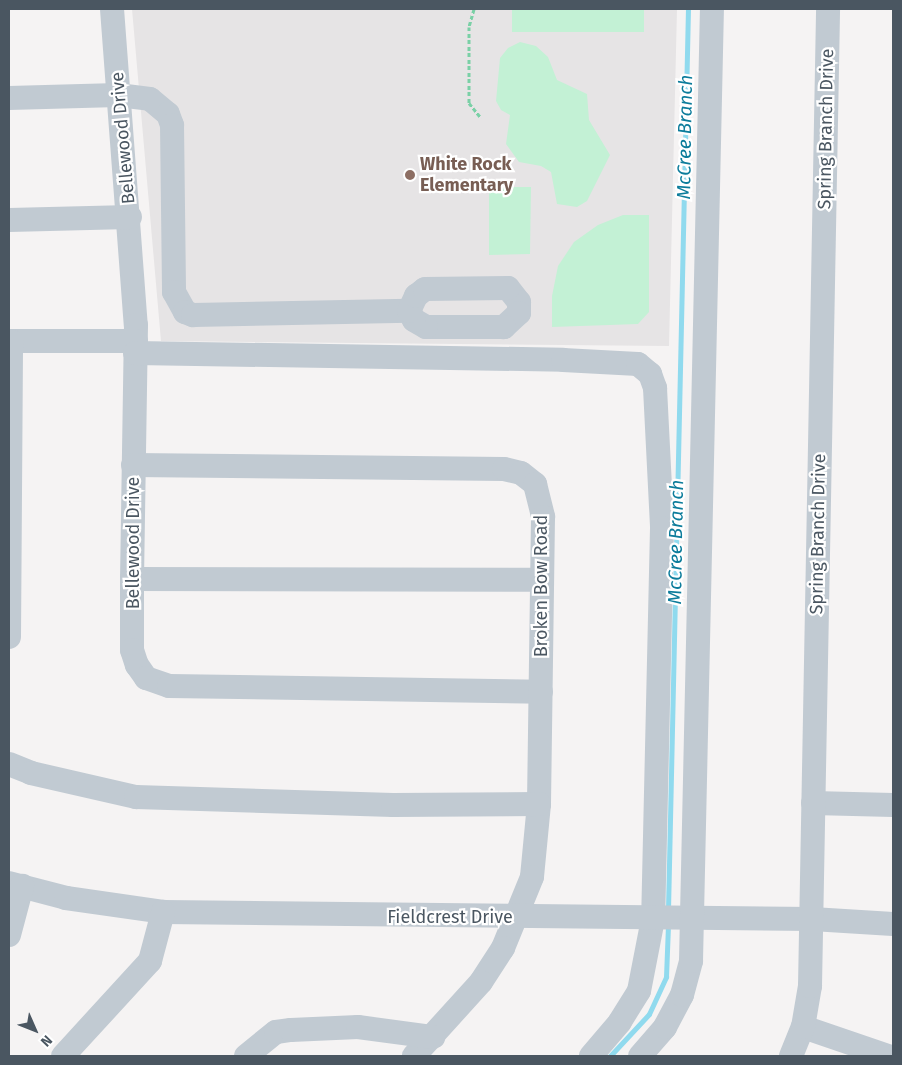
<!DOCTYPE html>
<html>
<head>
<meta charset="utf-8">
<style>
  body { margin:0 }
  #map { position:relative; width:902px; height:1065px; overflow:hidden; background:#f5f3f3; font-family:"Fira Sans",sans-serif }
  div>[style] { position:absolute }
  .education>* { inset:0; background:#e6e4e5 }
  .green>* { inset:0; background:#c3f1d5 }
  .stream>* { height:5px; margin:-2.5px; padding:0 2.5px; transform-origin:2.5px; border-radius:2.5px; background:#90daee }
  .path>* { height:3px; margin-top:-1.5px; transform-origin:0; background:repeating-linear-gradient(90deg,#7ad0a6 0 4px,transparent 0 6.5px) }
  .minor>* { height:24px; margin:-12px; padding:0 12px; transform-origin:12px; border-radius:12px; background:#c1cad2 }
  .dots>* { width:14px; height:14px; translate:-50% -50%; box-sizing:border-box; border:2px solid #fff; border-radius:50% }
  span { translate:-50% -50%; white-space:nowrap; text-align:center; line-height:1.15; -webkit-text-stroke:4.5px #fff; paint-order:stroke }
  .street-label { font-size:18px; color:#4a5661 }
  .education-label { font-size:18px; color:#785e54; font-weight:700 }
  .left { translate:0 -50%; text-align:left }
  .water-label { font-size:19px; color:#0c7c9b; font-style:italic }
  .frame { position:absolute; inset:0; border:10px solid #4a5661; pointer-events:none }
  .north { position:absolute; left:10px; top:1005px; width:50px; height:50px; -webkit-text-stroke:4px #fff; paint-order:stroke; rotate:134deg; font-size:14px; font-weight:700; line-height:20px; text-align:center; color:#4a5661 }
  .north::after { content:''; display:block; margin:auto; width:18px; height:22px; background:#4a5661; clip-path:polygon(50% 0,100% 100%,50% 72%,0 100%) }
</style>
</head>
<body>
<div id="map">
  <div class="education">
    <div style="clip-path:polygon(132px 9px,677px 9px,669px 346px,161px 341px)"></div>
  </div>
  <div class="green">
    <div style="clip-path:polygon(512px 9px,644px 9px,644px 32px,512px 32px)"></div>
    <div style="clip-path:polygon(520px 42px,536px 46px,548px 57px,557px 80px,587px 94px,589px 120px,610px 155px,587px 201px,577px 207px,557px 204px,551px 172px,541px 166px,519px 162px,506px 144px,510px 115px,501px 110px,496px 101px,500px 58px,508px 48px)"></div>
    <div style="clip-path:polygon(489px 187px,531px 187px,530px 254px,489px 255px)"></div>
    <div style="clip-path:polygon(623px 215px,649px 215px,649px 312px,638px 324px,552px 327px,552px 296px,558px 266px,574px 242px,598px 225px)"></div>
  </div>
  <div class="stream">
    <div style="left:668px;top:910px;width:901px;rotate:-88.73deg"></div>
    <div style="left:610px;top:1056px;width:57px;rotate:-47.1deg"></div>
    <div style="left:649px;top:1014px;width:41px;rotate:-65.3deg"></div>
    <div style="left:666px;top:977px;width:53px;rotate:-87.8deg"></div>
  </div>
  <div class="path">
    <div style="left:474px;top:9px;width:19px;rotate:106deg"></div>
    <div style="left:469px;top:27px;width:76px;rotate:90deg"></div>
    <div style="left:469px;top:103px;width:19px;rotate:51deg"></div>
  </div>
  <div class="minor">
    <div style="left:112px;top:9px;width:317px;rotate:85.7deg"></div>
    <div style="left:136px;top:325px;width:254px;rotate:90.9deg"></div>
    <div style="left:132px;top:579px;width:71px;rotate:90deg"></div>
    <div style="left:132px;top:650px;width:16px;rotate:72deg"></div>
    <div style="left:137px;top:665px;width:16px;rotate:55deg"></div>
    <div style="left:146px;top:678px;width:24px;rotate:19deg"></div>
    <div style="left:169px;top:686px;width:372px;rotate:0.9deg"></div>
    <div style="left:9px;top:98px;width:109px;rotate:-1.6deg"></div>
    <div style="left:118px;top:95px;width:32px;rotate:7deg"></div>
    <div style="left:150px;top:99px;width:23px;rotate:40deg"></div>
    <div style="left:168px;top:114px;width:12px;rotate:70deg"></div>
    <div style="left:172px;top:125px;width:167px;rotate:89.3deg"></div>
    <div style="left:174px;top:292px;width:23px;rotate:61deg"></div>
    <div style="left:185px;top:312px;width:9px;rotate:21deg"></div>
    <div style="left:193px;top:315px;width:216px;rotate:-1.1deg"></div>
    <div style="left:9px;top:220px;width:121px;rotate:-1.4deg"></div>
    <div style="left:508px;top:288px;width:18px;rotate:52deg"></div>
    <div style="left:519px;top:302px;width:11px;rotate:90deg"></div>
    <div style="left:519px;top:313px;width:21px;rotate:137deg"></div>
    <div style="left:504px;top:327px;width:78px;rotate:180deg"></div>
    <div style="left:426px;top:327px;width:14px;rotate:-150deg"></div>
    <div style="left:414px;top:320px;width:10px;rotate:-119deg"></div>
    <div style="left:409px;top:311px;width:17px;rotate:-65deg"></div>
    <div style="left:416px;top:296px;width:11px;rotate:-38deg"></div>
    <div style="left:425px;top:289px;width:83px;rotate:-0.7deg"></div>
    <div style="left:9px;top:341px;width:127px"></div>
    <div style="left:135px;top:353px;width:428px;rotate:0.9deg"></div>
    <div style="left:563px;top:360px;width:75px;rotate:3.1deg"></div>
    <div style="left:638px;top:364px;width:16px;rotate:40deg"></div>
    <div style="left:650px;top:374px;width:15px;rotate:70deg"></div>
    <div style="left:655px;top:388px;width:140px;rotate:87.1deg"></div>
    <div style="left:662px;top:528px;width:391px;rotate:91.3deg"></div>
    <div style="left:653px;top:919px;width:73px;rotate:101deg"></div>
    <div style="left:639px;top:991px;width:36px;rotate:122deg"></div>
    <div style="left:620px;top:1022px;width:45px;rotate:130.5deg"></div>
    <div style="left:133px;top:465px;width:371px;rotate:0.6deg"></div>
    <div style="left:504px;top:469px;width:17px;rotate:13deg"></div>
    <div style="left:521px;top:473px;width:18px;rotate:38deg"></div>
    <div style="left:535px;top:484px;width:34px;rotate:76deg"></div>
    <div style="left:543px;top:517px;width:287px;rotate:90.8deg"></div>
    <div style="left:539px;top:804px;width:73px;rotate:95.5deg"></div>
    <div style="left:532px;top:877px;width:77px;rotate:112.2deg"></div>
    <div style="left:503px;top:948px;width:40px;rotate:122.9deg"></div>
    <div style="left:481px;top:982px;width:100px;rotate:132.2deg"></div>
    <div style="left:132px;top:579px;width:410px;rotate:0.1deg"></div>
    <div style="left:9px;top:637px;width:296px;rotate:-89.6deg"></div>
    <div style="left:9px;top:764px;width:24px;rotate:22deg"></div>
    <div style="left:31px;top:773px;width:108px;rotate:12.9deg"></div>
    <div style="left:136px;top:797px;width:257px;rotate:1.8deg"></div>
    <div style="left:393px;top:805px;width:146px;rotate:-0.4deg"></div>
    <div style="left:813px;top:803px;width:80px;rotate:1.4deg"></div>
    <div style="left:9px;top:883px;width:59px;rotate:14.7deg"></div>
    <div style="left:66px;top:898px;width:98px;rotate:8.2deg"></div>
    <div style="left:163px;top:912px;width:649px;rotate:0.62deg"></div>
    <div style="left:812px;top:919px;width:81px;rotate:3.5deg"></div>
    <div style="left:9px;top:935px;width:51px;rotate:-75.1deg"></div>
    <div style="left:803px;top:1027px;width:90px;rotate:18.8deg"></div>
    <div style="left:63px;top:1056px;width:129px;rotate:-47.5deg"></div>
    <div style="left:150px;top:961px;width:51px;rotate:-75.1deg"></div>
    <div style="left:246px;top:1056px;width:38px;rotate:-39deg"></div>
    <div style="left:276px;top:1032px;width:15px;rotate:-8deg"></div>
    <div style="left:291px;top:1030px;width:67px;rotate:-2.6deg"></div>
    <div style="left:358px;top:1027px;width:76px;rotate:7.6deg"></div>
    <div style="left:640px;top:1056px;width:38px;rotate:-49deg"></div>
    <div style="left:665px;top:1027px;width:36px;rotate:-62deg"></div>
    <div style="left:682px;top:995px;width:35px;rotate:-75deg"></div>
    <div style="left:691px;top:961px;width:952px;rotate:-88.74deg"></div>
    <div style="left:791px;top:1056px;width:31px;rotate:-68deg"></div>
    <div style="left:803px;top:1027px;width:42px;rotate:-80.3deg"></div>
    <div style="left:810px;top:986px;width:977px;rotate:-88.94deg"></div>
  </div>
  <div class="dots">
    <div style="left:410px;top:175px;background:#8d6e63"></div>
  </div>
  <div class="street-label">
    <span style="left:826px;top:129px;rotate:-89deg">Spring Branch Drive</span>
    <span style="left:123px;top:138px;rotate:-95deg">Bellewood Drive</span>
    <span style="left:818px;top:534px;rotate:-89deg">Spring Branch Drive</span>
    <span style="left:133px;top:543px;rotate:-90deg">Bellewood Drive</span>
    <span style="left:541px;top:586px;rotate:-90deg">Broken Bow Road</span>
    <span style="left:450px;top:917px">Fieldcrest Drive</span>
  </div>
  <div class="education-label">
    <span class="left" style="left:420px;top:175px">White Rock<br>Elementary</span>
  </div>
  <div class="water-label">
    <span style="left:685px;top:137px;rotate:-89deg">McCree Branch</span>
    <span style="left:676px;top:542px;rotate:-89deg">McCree Branch</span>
  </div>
  <div class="frame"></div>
  <div class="north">N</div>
</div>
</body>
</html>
